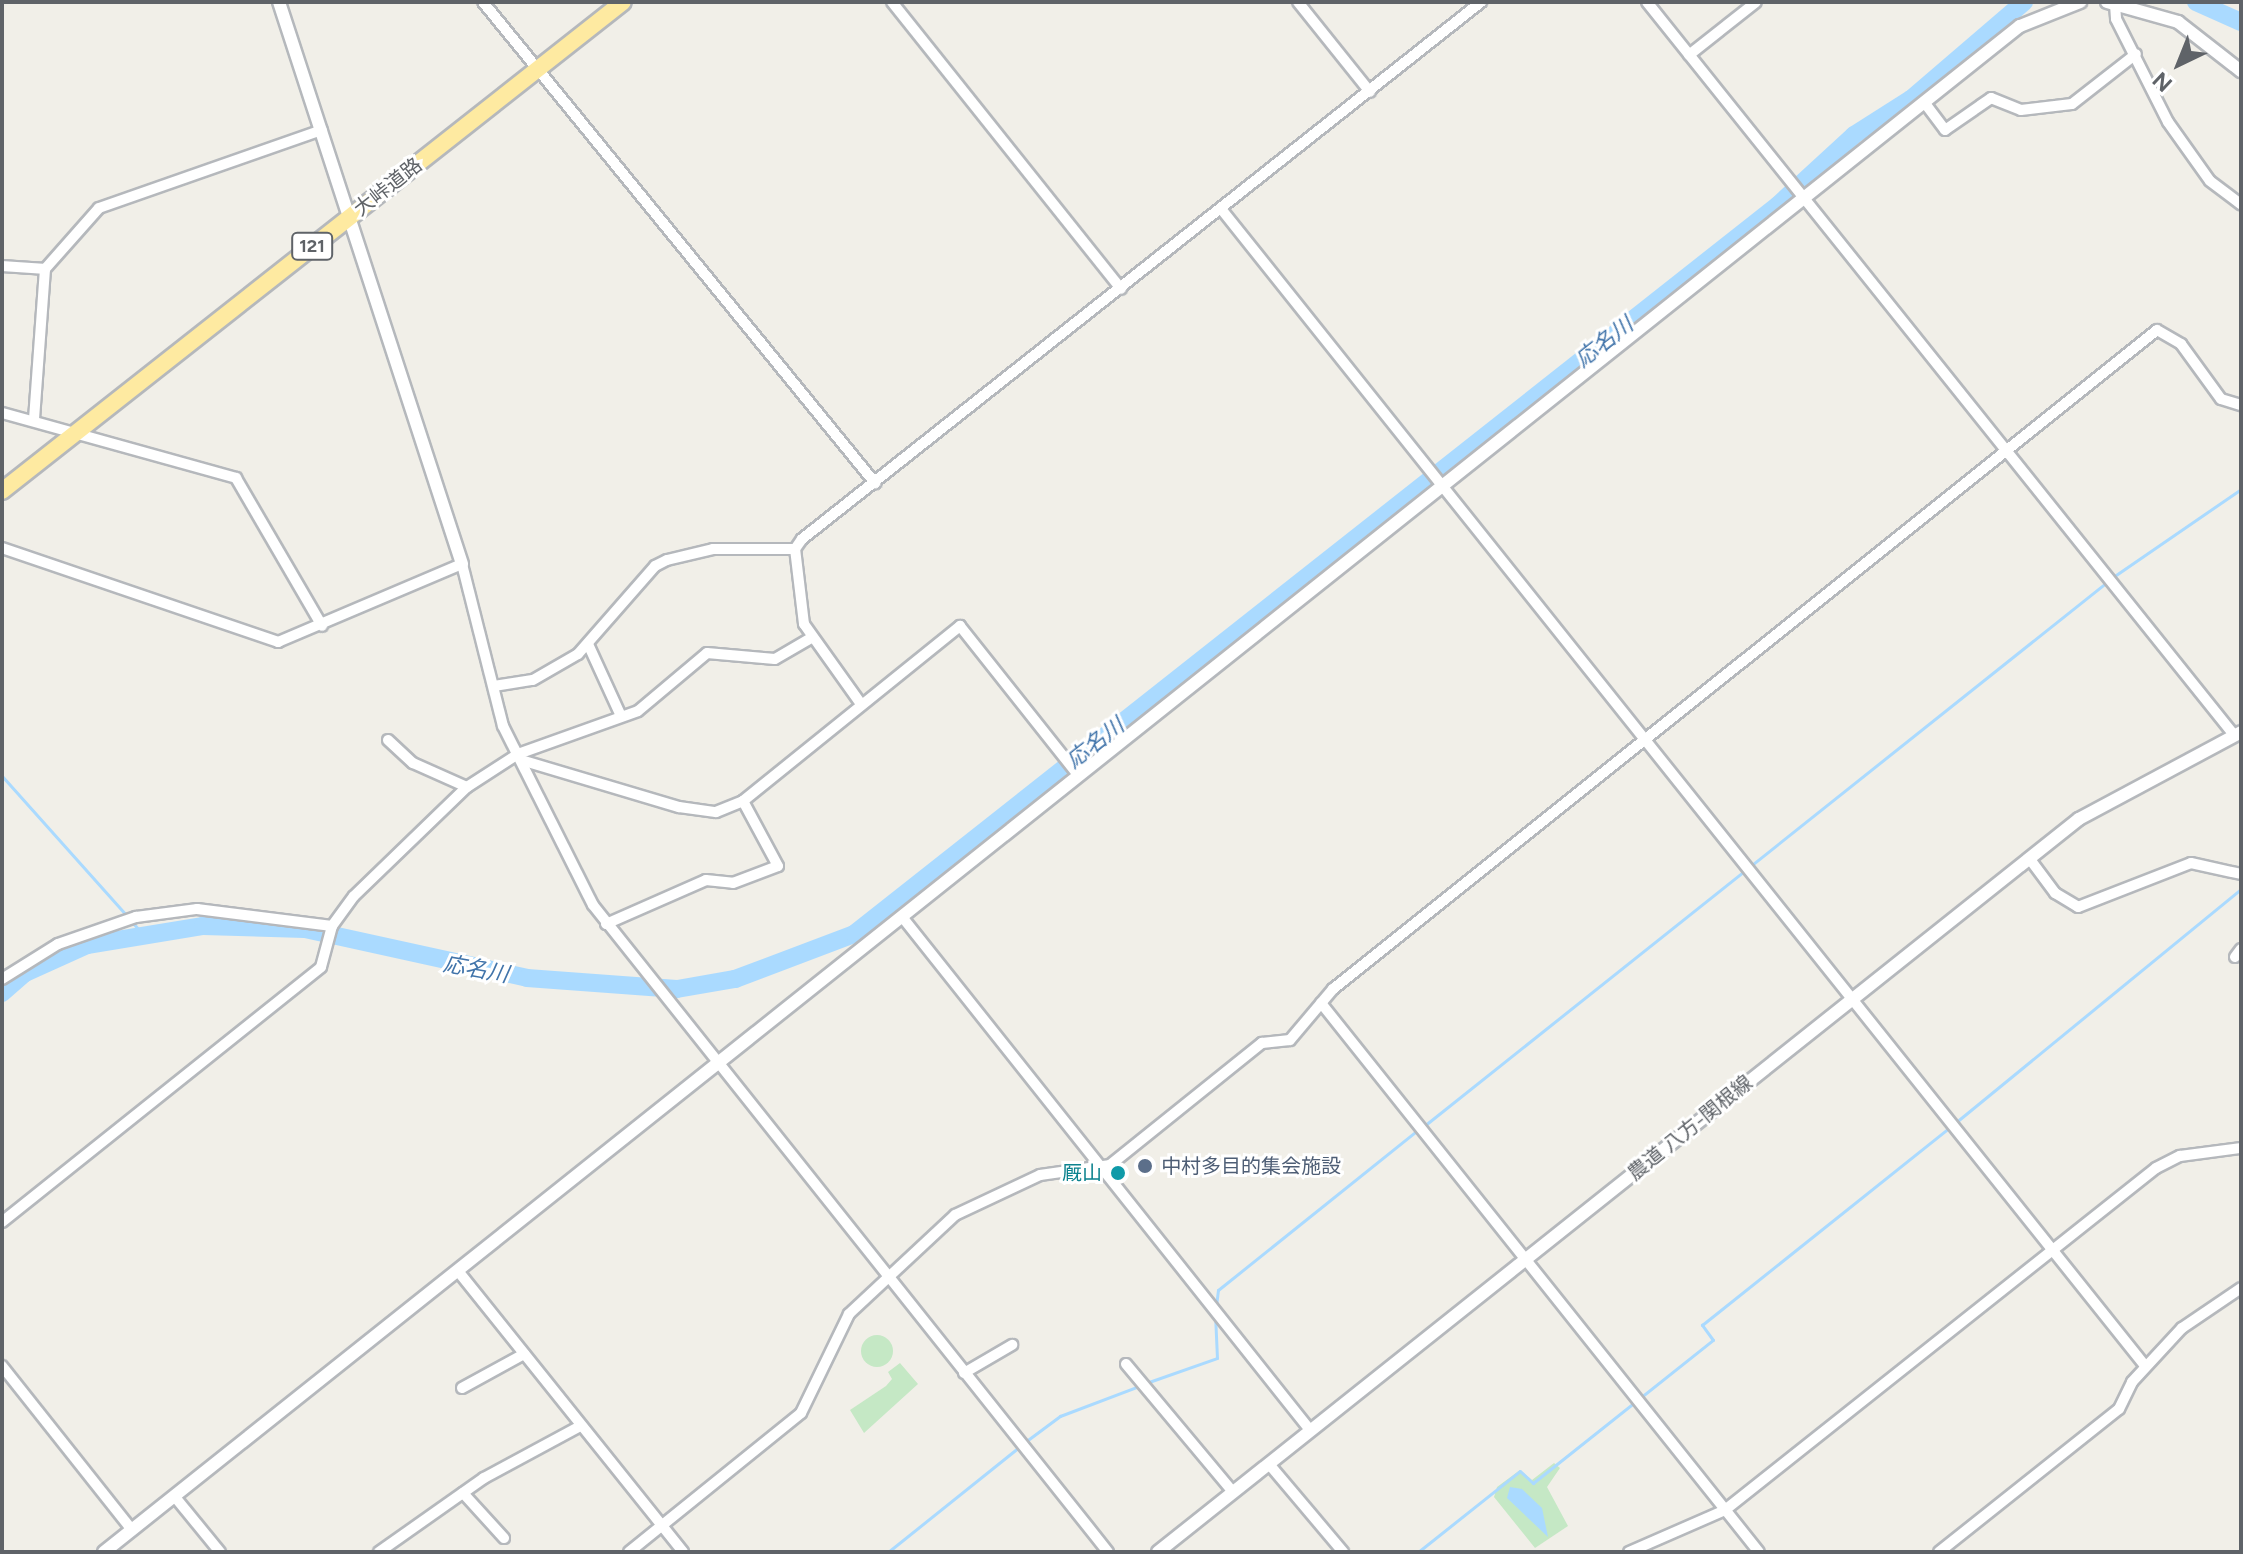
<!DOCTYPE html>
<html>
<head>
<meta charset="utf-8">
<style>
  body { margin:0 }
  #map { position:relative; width:2243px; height:1554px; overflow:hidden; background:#f1efe8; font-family:Figtree,"Noto Sans JP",sans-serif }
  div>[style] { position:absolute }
  .green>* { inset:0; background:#c5e8c5 }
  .round { border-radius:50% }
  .water>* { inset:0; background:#aadaff }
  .stream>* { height:3px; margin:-1.5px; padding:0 1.5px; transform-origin:1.5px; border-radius:1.5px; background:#aadaff }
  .river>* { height:18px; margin:-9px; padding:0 9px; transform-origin:9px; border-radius:9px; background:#aadaff }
  .roads { filter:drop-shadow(2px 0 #b5b8bc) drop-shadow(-2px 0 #b5b8bc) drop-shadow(0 2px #b5b8bc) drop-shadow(0 -2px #b5b8bc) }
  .minor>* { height:10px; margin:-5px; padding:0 5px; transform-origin:5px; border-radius:5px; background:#fff }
  .tertiary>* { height:12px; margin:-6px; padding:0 6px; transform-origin:6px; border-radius:6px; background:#fff }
  .trunk>* { height:16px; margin:-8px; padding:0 8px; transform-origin:8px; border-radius:8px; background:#feeaa1 }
  .dots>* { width:22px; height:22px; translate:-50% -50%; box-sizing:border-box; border:4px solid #fff; border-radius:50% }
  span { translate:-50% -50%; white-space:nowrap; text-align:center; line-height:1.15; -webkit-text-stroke:6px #fff; paint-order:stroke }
  .shield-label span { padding:2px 6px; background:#fff; border:2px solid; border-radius:6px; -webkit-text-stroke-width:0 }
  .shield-label { font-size:18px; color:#5f6368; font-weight:700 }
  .street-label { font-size:20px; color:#5f6368 }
  .service-label { font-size:20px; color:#4e5e75 }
  .left { translate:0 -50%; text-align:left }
  .culture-label { font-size:20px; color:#0d838f }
  .right { translate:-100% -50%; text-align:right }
  .water-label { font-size:22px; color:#4174aa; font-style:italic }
  .frame { position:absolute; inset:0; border:4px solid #5f6368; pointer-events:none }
  .north { position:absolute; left:2139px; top:24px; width:80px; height:80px; -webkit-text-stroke:6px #fff; paint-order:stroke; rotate:223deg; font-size:22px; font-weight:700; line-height:32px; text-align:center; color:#5f6368 }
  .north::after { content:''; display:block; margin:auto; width:28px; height:36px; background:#5f6368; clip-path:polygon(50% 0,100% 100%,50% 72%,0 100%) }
</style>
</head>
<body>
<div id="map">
  <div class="green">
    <div class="round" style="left:861px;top:1335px;width:32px;height:32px"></div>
    <div style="clip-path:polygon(900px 1363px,918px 1384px,864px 1433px,850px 1410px,886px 1386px,892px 1379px,888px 1372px)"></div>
    <div style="clip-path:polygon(1554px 1463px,1560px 1468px,1547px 1487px,1568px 1526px,1535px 1548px,1494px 1497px,1497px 1487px,1520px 1470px,1532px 1480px)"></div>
  </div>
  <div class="water">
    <div style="clip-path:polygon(1510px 1487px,1522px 1489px,1542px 1508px,1548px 1537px,1507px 1498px)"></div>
  </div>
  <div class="stream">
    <div style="left:2113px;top:577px;width:155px;rotate:-34.5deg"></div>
    <div style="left:2px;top:776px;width:188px;rotate:48.2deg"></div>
    <div style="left:132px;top:922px;width:15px;rotate:48deg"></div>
    <div style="left:1955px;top:1123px;width:370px;rotate:-39.3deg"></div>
    <div style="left:1424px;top:1126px;width:873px;rotate:-38.54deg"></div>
    <div style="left:1216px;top:1306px;width:16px;rotate:-83deg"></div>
    <div style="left:1218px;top:1290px;width:256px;rotate:-38.7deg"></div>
    <div style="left:1146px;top:1383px;width:75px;rotate:-19.4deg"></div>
    <div style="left:1217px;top:1358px;width:44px;rotate:-92.6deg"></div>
    <div style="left:1025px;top:1442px;width:44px;rotate:-36.6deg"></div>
    <div style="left:1060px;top:1416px;width:85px;rotate:-20.8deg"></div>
    <div style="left:888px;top:1552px;width:168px;rotate:-38.7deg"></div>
    <div style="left:1418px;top:1552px;width:130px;rotate:-38.5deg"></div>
    <div style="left:1520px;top:1471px;width:18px;rotate:43deg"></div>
    <div style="left:1533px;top:1483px;width:230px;rotate:-38.5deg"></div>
    <div style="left:1713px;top:1340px;width:19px;rotate:-126deg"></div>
    <div style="left:1702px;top:1325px;width:316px;rotate:-38.6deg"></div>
  </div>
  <div class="river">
    <div style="left:2196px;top:2px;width:49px;rotate:24deg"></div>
    <div style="left:2px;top:993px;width:30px;rotate:-41deg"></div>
    <div style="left:25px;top:973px;width:68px;rotate:-24.3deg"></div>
    <div style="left:87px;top:945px;width:118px;rotate:-9.3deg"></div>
    <div style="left:203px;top:926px;width:102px;rotate:1.7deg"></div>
    <div style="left:305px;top:929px;width:227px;rotate:12.4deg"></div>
    <div style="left:527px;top:978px;width:150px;rotate:4.2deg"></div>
    <div style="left:677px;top:989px;width:59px;rotate:-9.8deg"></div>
    <div style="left:735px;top:979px;width:127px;rotate:-20.7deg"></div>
    <div style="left:854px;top:934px;width:1177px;rotate:-38.27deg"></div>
    <div style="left:1778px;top:205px;width:103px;rotate:-42.6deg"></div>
    <div style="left:1854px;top:135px;width:67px;rotate:-32.3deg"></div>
    <div style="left:1911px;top:99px;width:149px;rotate:-40.6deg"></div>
  </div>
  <div class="roads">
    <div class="minor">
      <div style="left:483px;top:2px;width:621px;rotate:50.82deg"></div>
      <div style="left:892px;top:2px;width:367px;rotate:51.4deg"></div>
      <div style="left:1298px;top:2px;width:115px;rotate:51.3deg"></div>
      <div style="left:1647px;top:2px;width:939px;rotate:51.31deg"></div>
      <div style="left:2115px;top:4px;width:15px;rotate:86deg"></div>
      <div style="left:2116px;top:19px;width:115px;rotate:63.2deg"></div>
      <div style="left:2168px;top:122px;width:72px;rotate:54.6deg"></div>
      <div style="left:2210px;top:181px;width:39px;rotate:37deg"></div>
      <div style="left:1689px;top:55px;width:85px;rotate:-38.3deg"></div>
      <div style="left:1924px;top:102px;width:35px;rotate:53deg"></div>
      <div style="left:1945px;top:130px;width:56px;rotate:-34.8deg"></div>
      <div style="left:1991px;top:98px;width:32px;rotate:22deg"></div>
      <div style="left:2021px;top:110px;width:51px;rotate:-6.7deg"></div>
      <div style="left:2072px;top:104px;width:81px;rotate:-38deg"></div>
      <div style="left:1222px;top:210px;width:1479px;rotate:51.39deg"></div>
      <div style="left:2px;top:266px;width:43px;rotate:4deg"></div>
      <div style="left:2px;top:413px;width:243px;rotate:15.5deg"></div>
      <div style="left:236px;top:478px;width:171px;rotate:59.8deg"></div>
      <div style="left:34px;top:419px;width:150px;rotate:-85.8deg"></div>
      <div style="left:45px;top:269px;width:81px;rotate:-48.5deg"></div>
      <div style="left:99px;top:208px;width:236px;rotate:-19.3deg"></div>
      <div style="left:2px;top:548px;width:292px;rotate:18.8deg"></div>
      <div style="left:278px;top:642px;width:200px;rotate:-23deg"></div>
      <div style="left:462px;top:564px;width:167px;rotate:75.8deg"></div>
      <div style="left:503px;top:726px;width:200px;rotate:63.3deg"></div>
      <div style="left:593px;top:905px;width:827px;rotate:51.48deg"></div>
      <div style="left:588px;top:644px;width:77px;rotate:65.4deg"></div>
      <div style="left:494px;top:686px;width:39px;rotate:-9deg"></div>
      <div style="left:533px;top:680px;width:52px;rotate:-30deg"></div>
      <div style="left:578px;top:654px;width:117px;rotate:-48.8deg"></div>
      <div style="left:655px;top:566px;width:13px;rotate:-27deg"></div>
      <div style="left:667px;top:560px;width:47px;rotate:-13.4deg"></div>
      <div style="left:713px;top:549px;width:82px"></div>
      <div style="left:861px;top:704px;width:98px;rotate:-125.5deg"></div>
      <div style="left:804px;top:624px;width:76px;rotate:-96.8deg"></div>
      <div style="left:795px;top:549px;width:12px;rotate:-55deg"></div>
      <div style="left:802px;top:539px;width:866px;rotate:-38.34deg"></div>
      <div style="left:388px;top:740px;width:34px;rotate:43deg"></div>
      <div style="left:413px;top:763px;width:59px;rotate:24deg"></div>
      <div style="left:521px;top:760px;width:165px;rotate:16.6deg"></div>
      <div style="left:679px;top:807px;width:37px;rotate:8deg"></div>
      <div style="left:716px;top:812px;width:29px;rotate:-22deg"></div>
      <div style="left:2029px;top:858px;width:44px;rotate:53.4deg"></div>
      <div style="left:2055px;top:893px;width:27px;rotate:31deg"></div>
      <div style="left:2078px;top:907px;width:121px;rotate:-21.3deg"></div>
      <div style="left:2191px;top:863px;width:51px;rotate:12.4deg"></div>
      <div style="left:903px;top:918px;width:654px;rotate:51.52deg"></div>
      <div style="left:606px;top:924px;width:109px;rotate:-23.7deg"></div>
      <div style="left:706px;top:880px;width:27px;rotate:6deg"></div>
      <div style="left:733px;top:883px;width:48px;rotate:-20.7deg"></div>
      <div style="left:778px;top:866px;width:74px;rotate:-118.3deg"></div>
      <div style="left:743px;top:801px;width:279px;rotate:-38.9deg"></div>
      <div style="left:960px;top:626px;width:191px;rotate:51.6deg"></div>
      <div style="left:2235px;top:957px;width:10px;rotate:-53deg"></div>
      <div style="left:2px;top:979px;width:66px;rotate:-32deg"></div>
      <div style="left:58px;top:944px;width:83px;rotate:-19.1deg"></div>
      <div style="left:136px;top:917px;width:62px;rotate:-7.5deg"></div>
      <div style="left:197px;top:909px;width:136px;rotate:7.2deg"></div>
      <div style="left:1321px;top:1003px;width:702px;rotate:51.42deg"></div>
      <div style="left:2px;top:1222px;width:408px;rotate:-38.6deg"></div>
      <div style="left:321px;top:967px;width:42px;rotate:-75deg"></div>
      <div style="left:332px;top:926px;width:37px;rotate:-54deg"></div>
      <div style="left:354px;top:896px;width:157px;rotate:-44deg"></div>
      <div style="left:467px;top:787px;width:61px;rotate:-32.9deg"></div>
      <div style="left:518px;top:754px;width:127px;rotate:-19.7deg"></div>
      <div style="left:638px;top:711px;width:90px;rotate:-40deg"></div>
      <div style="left:707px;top:653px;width:68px;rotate:5deg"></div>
      <div style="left:775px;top:659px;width:42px;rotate:-30.3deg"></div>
      <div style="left:458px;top:1271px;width:360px;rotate:51.3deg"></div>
      <div style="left:1126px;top:1364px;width:167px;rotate:50.1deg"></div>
      <div style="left:2px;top:1366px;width:209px;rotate:51.6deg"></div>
      <div style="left:964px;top:1373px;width:56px;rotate:-30.3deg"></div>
      <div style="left:462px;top:1388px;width:71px;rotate:-28.7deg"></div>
      <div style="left:1269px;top:1464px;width:115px;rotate:49.9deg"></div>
      <div style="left:463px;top:1493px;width:61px;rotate:47.7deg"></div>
      <div style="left:175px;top:1497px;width:71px;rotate:50.7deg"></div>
      <div style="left:379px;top:1552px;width:128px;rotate:-35.2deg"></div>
      <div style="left:484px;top:1478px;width:109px;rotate:-28.4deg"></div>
      <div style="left:629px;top:1552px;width:221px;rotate:-38.9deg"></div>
      <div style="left:801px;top:1413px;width:110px;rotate:-64.1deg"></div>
      <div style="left:849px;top:1314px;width:145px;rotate:-43deg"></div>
      <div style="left:955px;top:1215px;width:94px;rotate:-25.2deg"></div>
      <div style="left:1040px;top:1175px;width:71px;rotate:-8.1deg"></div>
      <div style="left:1110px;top:1165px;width:195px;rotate:-38.8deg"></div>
      <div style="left:1262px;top:1043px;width:28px;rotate:-6deg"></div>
      <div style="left:1290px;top:1040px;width:67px;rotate:-49.9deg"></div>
      <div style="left:1333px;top:989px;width:1055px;rotate:-38.65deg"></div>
      <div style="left:2157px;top:330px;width:28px;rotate:30deg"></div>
      <div style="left:2181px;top:344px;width:68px;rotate:54deg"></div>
      <div style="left:2221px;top:399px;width:21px;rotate:17deg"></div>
      <div style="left:1629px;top:1552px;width:105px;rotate:-23.6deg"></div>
      <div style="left:1725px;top:1510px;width:550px;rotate:-38.43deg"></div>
      <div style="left:2156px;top:1168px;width:27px;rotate:-27deg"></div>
      <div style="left:2180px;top:1156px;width:62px;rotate:-7.5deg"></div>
      <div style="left:1939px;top:1552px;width:230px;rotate:-38.5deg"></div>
      <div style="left:2119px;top:1409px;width:30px;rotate:-64deg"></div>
      <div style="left:2132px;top:1382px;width:74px;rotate:-47.2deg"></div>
      <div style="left:2182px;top:1328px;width:71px;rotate:-34.1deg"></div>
    </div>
    <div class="tertiary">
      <div style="left:279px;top:2px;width:591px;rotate:71.96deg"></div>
      <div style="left:2107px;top:2px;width:74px;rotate:15.7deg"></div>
      <div style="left:2178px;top:22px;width:80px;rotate:37.9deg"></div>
      <div style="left:104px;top:1552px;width:2449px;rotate:-38.54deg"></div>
      <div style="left:2020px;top:26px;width:65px;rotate:-21.8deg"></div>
      <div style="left:1158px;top:1552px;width:1177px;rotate:-38.52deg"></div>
      <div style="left:2079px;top:819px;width:184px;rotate:-28.2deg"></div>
    </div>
    <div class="trunk">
      <div style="left:2px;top:491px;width:790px;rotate:-38.22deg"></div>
    </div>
  </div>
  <div class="dots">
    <div style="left:1145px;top:1166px;background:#5c6f8a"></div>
    <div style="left:1118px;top:1173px;background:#0f9aa8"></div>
  </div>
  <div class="shield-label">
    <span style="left:312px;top:246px">121</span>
  </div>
  <div class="street-label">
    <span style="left:388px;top:187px;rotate:-38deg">大峠道路</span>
    <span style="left:1690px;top:1128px;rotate:-39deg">農道 八方-関根線</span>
  </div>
  <div class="service-label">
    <span class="left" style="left:1161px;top:1166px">中村多目的集会施設</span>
  </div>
  <div class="culture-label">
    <span class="right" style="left:1102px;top:1173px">厩山</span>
  </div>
  <div class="water-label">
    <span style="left:1604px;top:342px;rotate:-38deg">応名川</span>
    <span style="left:1095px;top:743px;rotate:-38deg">応名川</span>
    <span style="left:476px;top:969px;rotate:10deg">応名川</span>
  </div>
  <div class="frame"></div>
  <div class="north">N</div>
</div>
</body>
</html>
